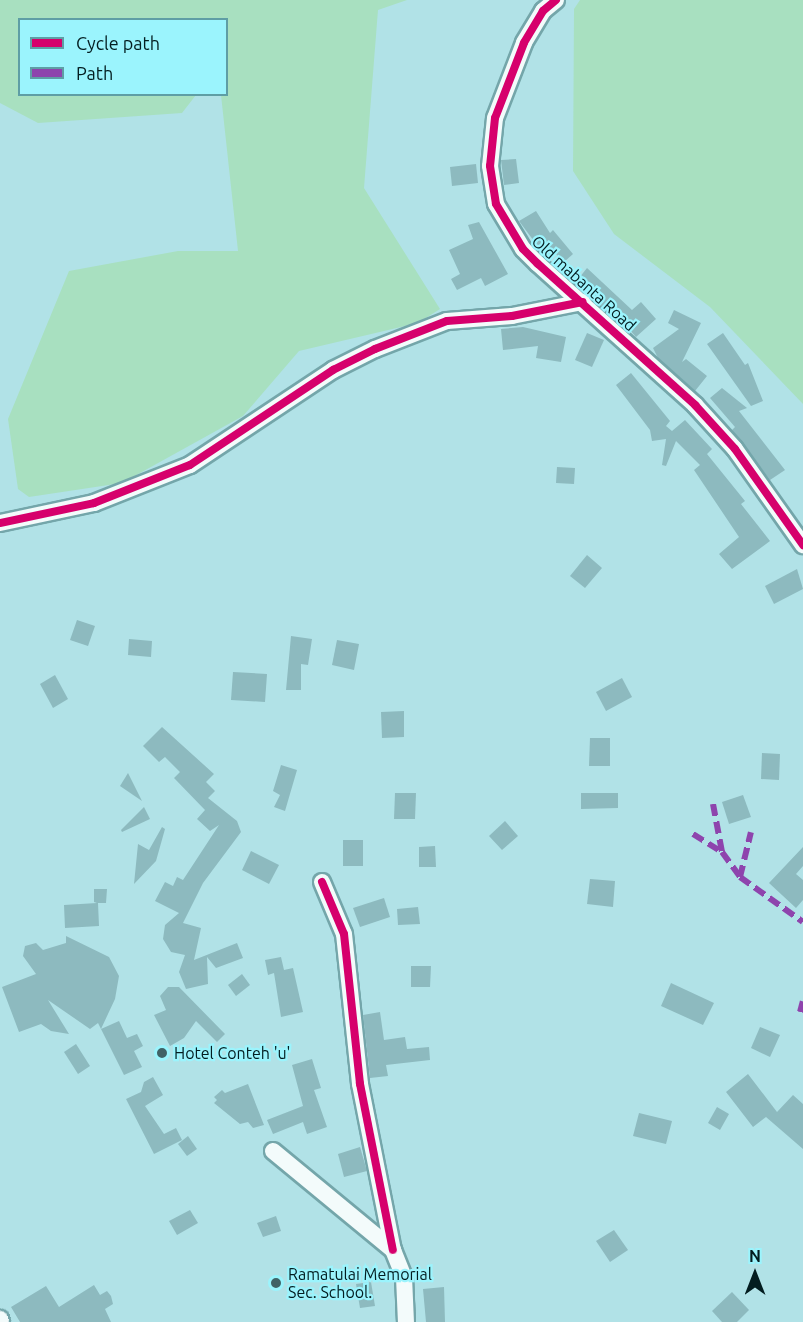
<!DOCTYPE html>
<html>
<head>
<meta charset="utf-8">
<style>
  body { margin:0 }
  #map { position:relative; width:803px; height:1322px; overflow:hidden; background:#b1e2e7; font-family:Ubuntu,sans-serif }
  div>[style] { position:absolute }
  .green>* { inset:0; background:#a8e0c0 }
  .building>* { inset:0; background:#8dbabf }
  .roads { filter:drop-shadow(2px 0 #74a6aa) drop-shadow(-2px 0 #74a6aa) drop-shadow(0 2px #74a6aa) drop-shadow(0 -2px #74a6aa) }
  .minor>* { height:16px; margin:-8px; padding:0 8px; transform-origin:8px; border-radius:8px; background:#f3fbfb }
  .quiet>* { height:6px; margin-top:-3px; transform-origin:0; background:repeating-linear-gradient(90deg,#8e44ad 0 12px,transparent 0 18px) }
  .cycleway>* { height:8px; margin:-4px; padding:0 4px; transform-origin:4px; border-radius:4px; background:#d6006c }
  .dots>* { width:16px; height:16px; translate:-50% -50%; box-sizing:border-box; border:3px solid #9bf4fd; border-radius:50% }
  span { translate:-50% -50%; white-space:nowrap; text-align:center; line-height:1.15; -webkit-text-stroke:4.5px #9bf4fd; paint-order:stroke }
  .street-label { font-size:16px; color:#031d20 }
  .poi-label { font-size:16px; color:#031d20 }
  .left { translate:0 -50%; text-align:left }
  .legend { position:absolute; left:18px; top:18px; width:210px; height:78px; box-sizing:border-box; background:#9bf4fd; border:2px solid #5e9ea5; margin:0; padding:8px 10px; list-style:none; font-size:18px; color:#031d20 }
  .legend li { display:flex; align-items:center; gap:12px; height:30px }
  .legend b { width:30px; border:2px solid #5e9ea5 }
  .north { position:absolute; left:725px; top:1244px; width:60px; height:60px; -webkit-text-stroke:4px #9bf4fd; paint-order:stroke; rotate:0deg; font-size:16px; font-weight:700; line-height:24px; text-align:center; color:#031d20 }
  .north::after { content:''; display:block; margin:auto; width:21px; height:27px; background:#031d20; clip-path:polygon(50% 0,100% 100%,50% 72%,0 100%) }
</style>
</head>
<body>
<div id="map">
  <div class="green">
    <div style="clip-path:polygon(0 0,407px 0,378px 10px,364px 188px,440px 309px,418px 323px,299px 351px,243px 416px,122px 483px,29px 497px,18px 489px,8px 419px,69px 271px,178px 251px,238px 251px,221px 95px,226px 94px,226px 20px,20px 20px,20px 94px,196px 95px,182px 113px,38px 123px,0 103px)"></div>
    <div style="clip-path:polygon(580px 0,803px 0,803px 404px,710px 307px,614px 234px,573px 171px,574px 9px)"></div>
  </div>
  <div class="building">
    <div style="clip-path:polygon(516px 159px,519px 183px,504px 185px,501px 160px)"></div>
    <div style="clip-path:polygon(476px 164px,478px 183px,452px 186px,450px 167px)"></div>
    <div style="clip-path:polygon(536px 211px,550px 233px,553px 230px,573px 254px,564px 262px,556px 254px,549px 260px,545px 256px,519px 221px)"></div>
    <div style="clip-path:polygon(479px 222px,508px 274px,485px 286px,481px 278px,457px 290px,451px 279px,460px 274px,449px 250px,473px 239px,468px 225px)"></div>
    <div style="clip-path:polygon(587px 268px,632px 310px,641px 302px,656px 319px,636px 337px,616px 314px,613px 317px,575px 283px)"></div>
    <div style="clip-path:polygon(674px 310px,701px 323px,682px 362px,686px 359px,707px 376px,695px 391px,658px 358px,653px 348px,679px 329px,668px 323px)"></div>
    <div style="clip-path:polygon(523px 327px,566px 337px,561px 362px,536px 358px,538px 346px,503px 350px,501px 329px)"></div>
    <div style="clip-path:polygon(587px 333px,604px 340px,592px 367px,575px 360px)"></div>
    <div style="clip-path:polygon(723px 333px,745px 365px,748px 363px,763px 401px,751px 406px,707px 344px)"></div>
    <div style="clip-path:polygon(631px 373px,670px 421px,666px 426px,672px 431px,685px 420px,712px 449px,707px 454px,745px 501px,741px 504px,770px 541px,732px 569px,719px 554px,739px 537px,694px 470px,700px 465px,676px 441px,666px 466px,662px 465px,666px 439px,652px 441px,650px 430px,616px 385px)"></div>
    <div style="clip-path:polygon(722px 388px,747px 408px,739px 411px,785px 470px,770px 480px,732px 430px,735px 427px,710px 398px)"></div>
    <div style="clip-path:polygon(557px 467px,575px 468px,574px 484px,556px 483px)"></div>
    <div style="clip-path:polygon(587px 555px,602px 568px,585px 588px,570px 576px)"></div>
    <div style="clip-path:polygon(797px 569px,803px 589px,774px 604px,765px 586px)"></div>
    <div style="clip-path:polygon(77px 620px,95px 626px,88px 646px,70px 640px)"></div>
    <div style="clip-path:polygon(291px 636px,312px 639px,308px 665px,301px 664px,301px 690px,286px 690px)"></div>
    <div style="clip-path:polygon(129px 639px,152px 641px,151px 657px,128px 655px)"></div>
    <div style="clip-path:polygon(337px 640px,359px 644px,354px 670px,332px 665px)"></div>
    <div style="clip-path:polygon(233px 672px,267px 674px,265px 702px,231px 700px)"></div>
    <div style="clip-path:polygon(55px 675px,68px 699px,53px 708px,40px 684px)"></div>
    <div style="clip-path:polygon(622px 678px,632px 697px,606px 711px,596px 692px)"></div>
    <div style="clip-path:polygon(404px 711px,404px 737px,382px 738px,381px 712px)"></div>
    <div style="clip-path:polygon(162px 727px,214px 774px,206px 782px,215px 791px,208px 798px,237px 821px,241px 832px,203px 883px,183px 923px,201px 928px,194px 960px,237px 943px,243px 958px,216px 968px,207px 957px,208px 984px,186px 989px,179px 972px,185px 955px,171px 952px,163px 939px,165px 925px,179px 913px,155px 901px,165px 882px,173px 886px,177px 877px,183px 880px,219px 825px,210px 831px,197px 819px,205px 810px,174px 778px,180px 772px,165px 757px,159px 762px,143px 746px)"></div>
    <div style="clip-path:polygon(590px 738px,610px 738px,610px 766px,589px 766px)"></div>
    <div style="clip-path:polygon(762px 753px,780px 754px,779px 780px,761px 779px)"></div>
    <div style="clip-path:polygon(281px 765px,297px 770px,285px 811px,274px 807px,280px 795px,273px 791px)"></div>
    <div style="clip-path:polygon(128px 773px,142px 801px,120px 786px)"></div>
    <div style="clip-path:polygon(395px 793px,416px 793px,415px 819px,394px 819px)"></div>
    <div style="clip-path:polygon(581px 793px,618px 793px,618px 808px,581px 809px)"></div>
    <div style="clip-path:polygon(743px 795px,751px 817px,729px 824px,722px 802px)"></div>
    <div style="clip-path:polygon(144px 807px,150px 819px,122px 832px,121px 830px)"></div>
    <div style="clip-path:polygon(505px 821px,518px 836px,502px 850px,489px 836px)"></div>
    <div style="clip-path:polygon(162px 827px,165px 829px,156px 861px,134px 884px,138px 844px,149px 850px)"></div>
    <div style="clip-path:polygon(343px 840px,363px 840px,363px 866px,343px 866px)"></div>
    <div style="clip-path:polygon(435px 846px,436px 867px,419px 867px,419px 847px)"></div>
    <div style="clip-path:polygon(803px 847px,803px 866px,796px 874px,803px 880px,803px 900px,796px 908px,769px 883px)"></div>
    <div style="clip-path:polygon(251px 851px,279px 865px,269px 884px,242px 870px)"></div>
    <div style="clip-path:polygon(590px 879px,615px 881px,613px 907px,587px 904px)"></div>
    <div style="clip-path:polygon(94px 889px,107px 889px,106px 903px,98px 903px,99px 926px,65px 928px,64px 905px,97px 903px,94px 902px)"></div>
    <div style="clip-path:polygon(384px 898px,390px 917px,360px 927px,353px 908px)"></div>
    <div style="clip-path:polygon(418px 907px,420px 924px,398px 925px,397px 909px)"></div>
    <div style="clip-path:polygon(66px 936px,109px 957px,119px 976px,115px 999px,101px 1029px,119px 1021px,127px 1038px,137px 1034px,143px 1046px,134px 1051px,142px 1067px,124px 1075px,98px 1023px,90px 1029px,48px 1000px,69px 1034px,51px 1031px,41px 1024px,19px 1032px,2px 987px,36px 974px,23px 956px,25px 946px,36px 943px,43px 950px,66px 943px)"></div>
    <div style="clip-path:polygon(281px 957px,284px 970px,293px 968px,303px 1012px,281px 1017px,274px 973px,268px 975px,265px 960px)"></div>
    <div style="clip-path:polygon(411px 966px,431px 966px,430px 987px,411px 987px)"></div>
    <div style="clip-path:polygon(242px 974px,250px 985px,236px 996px,228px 985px)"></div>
    <div style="clip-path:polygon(671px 983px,714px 1003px,703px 1025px,661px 1006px)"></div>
    <div style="clip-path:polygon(168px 987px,179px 987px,225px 1034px,217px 1042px,196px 1021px,184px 1038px,170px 1046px,154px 1015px,166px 1010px,160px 996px)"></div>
    <div style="clip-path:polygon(380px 1012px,384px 1040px,405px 1037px,407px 1049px,429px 1047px,430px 1060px,386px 1065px,388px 1076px,370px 1078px,363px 1015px)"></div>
    <div style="clip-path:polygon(760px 1027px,780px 1035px,770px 1057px,751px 1048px)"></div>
    <div style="clip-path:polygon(76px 1044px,90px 1066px,78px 1074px,64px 1052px)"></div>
    <div style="clip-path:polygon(312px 1059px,321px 1088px,314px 1090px,327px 1127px,307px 1134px,303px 1122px,273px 1134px,267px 1120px,303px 1106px,292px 1065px)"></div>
    <div style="clip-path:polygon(748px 1074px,777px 1112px,793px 1095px,803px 1104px,803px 1149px,766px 1117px,753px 1127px,726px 1092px)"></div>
    <div style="clip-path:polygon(153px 1077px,163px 1095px,145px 1106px,164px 1134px,176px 1128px,182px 1140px,154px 1154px,126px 1099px,141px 1092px,144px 1082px)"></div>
    <div style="clip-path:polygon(248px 1084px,264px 1125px,253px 1128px,248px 1122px,240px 1124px,214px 1103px,217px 1100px,214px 1097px,222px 1090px,225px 1093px)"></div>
    <div style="clip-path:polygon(717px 1107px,729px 1114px,720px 1130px,708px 1123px)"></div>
    <div style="clip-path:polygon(639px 1113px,672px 1121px,666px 1144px,633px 1136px)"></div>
    <div style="clip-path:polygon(188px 1136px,197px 1149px,187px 1156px,178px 1144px)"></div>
    <div style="clip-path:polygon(360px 1147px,367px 1171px,344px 1177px,338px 1154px)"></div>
    <div style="clip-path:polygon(190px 1210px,198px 1223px,177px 1235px,169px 1221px)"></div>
    <div style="clip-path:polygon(276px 1216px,281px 1231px,263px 1237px,257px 1223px)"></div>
    <div style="clip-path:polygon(614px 1230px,628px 1250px,610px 1262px,596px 1241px)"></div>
    <div style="clip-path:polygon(371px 1282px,375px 1306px,360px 1308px,356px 1284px)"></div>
    <div style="clip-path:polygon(94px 1285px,100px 1295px,107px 1291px,111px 1296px,113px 1304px,105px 1309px,111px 1322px,20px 1322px,11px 1307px,46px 1286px,59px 1307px)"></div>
    <div style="clip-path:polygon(444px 1287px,445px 1322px,426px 1322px,423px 1289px)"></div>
    <div style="clip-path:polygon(732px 1292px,749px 1310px,737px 1322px,722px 1322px,712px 1311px)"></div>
  </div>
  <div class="roads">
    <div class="minor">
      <div style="left:556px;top:0;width:17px;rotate:140deg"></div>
      <div style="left:543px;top:11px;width:37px;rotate:121deg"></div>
      <div style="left:524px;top:43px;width:80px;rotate:111.1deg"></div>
      <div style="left:495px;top:118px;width:48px;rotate:95.9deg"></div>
      <div style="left:490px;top:166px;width:38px;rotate:81deg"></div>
      <div style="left:496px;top:204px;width:52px;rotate:59deg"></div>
      <div style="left:523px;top:249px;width:21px;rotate:45deg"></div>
      <div style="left:538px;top:264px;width:211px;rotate:41.9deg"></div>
      <div style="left:695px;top:405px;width:59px;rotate:47.7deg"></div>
      <div style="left:735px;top:449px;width:118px;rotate:54.7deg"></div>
      <div style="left:0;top:523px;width:96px;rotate:-12deg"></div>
      <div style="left:94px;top:503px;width:103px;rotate:-21.6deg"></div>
      <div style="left:190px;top:465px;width:172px;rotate:-33.6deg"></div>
      <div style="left:333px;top:370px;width:47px;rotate:-26.6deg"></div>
      <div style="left:375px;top:349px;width:77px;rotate:-21.3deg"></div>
      <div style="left:447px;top:321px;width:65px;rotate:-4.4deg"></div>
      <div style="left:512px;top:316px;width:72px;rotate:-11.2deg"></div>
      <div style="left:322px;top:882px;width:56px;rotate:67.1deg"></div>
      <div style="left:344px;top:934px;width:151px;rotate:83.9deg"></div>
      <div style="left:360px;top:1084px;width:169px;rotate:78.8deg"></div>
      <div style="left:273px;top:1151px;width:156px;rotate:39.5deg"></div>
      <div style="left:393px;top:1250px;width:29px;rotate:68deg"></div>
      <div style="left:404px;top:1277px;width:45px;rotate:87.5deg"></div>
      <div style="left:0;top:1319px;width:3px;rotate:72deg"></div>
    </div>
  </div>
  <div class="quiet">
    <div style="left:713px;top:804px;width:49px;rotate:79.4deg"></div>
    <div style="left:722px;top:852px;width:31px;rotate:54deg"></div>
    <div style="left:740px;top:877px;width:77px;rotate:35.5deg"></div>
    <div style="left:693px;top:834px;width:34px;rotate:32deg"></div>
    <div style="left:740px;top:877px;width:46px;rotate:-76.3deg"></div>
    <div style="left:800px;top:1012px;width:11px;rotate:-75deg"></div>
  </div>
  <div class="cycleway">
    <div style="left:556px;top:0;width:17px;rotate:140deg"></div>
    <div style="left:543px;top:11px;width:37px;rotate:121deg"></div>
    <div style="left:524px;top:43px;width:80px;rotate:111.1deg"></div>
    <div style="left:495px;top:118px;width:48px;rotate:95.9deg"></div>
    <div style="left:490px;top:166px;width:38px;rotate:81deg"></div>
    <div style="left:496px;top:204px;width:52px;rotate:59deg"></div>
    <div style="left:523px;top:249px;width:21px;rotate:45deg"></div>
    <div style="left:538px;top:264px;width:211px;rotate:41.9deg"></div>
    <div style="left:695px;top:405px;width:59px;rotate:47.7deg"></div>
    <div style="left:735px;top:449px;width:118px;rotate:54.7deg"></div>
    <div style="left:0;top:523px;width:96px;rotate:-12deg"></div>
    <div style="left:94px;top:503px;width:103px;rotate:-21.6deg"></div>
    <div style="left:190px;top:465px;width:172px;rotate:-33.6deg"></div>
    <div style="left:333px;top:370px;width:47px;rotate:-26.6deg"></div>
    <div style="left:375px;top:349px;width:77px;rotate:-21.3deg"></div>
    <div style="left:447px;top:321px;width:65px;rotate:-4.4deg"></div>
    <div style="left:512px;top:316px;width:72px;rotate:-11.2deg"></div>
    <div style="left:322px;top:882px;width:56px;rotate:67.1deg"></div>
    <div style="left:344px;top:934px;width:151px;rotate:83.9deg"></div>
    <div style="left:360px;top:1084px;width:169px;rotate:78.8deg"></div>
  </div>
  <div class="dots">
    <div style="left:162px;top:1053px;background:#406266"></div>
    <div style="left:276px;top:1283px;background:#406266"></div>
  </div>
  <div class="street-label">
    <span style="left:584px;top:283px;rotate:42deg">Old mabanta Road</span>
  </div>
  <div class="poi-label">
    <span class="left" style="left:174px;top:1053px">Hotel Conteh 'u'</span>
    <span class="left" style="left:288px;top:1283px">Ramatulai Memorial<br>Sec. School.</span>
  </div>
  <ul class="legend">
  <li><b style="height:8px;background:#d6006c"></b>Cycle path</li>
  <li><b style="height:8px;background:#8e44ad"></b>Path</li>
  </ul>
  <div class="north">N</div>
</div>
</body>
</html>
